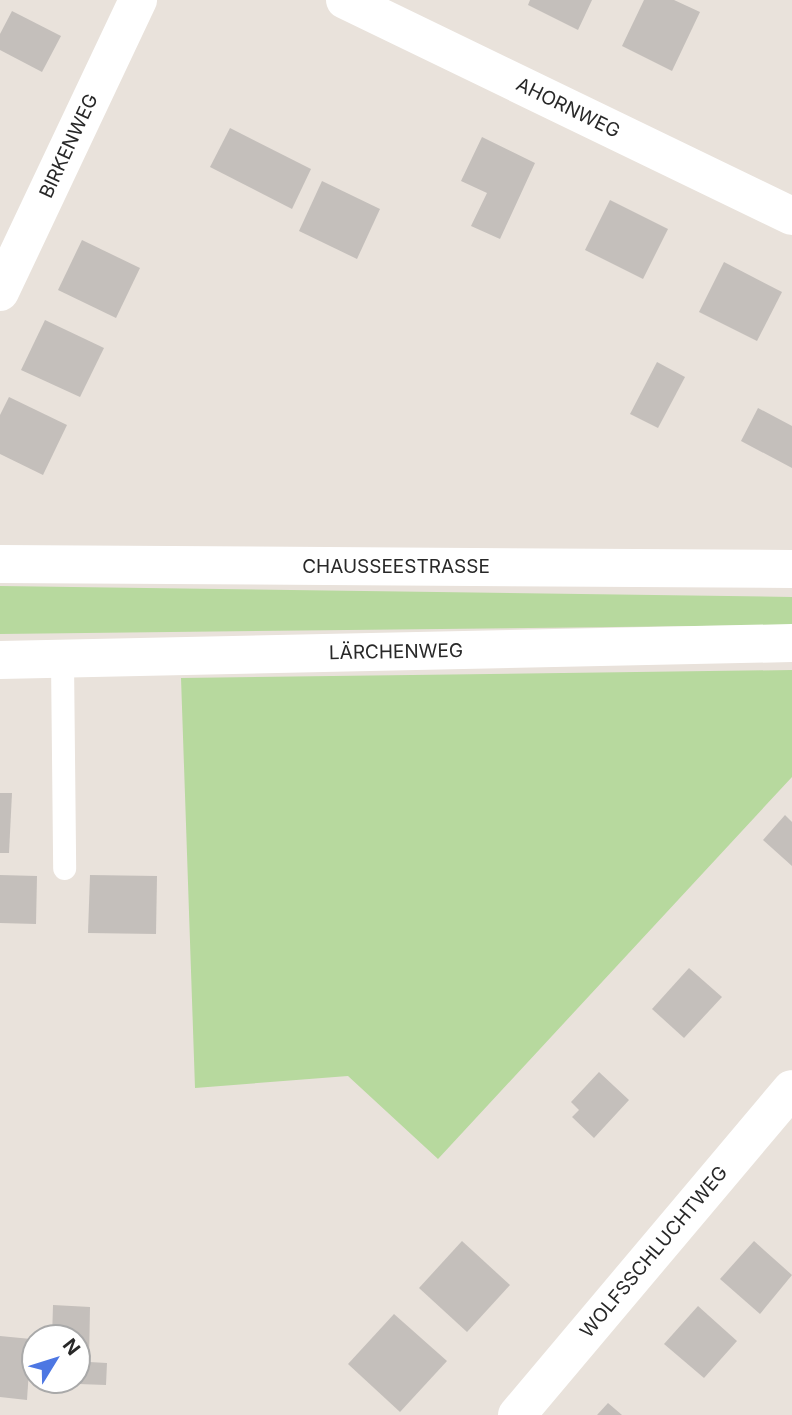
<!DOCTYPE html>
<html>
<head>
<meta charset="utf-8">
<style>
  body { margin:0 }
  #map { position:relative; width:792px; height:1415px; overflow:hidden; background:#e9e2db; font-family:Inter,sans-serif }
  div>[style] { position:absolute }
  .green>* { inset:0; background:#b7d99e }
  .building>* { inset:0; background:#c4bfbb }
  .service>* { height:23px; margin:-11.5px; padding:0 11.5px; transform-origin:11.5px; border-radius:11.5px; background:#fff }
  .minor>* { height:38px; margin:-19px; padding:0 19px; transform-origin:19px; border-radius:19px; background:#fff }
  .secondary>* { height:38px; margin:-19px; padding:0 19px; transform-origin:19px; border-radius:19px; background:#fff }
  span { translate:-50% -50%; white-space:nowrap; text-align:center; line-height:1.15; -webkit-text-stroke:5px #fff; paint-order:stroke }
  .street-label { font-size:19px; color:#282828 }
  .north { position:absolute; left:21px; top:1324px; width:70px; height:70px; box-sizing:border-box; background:#fff; border:2px solid #a9a9a9; border-radius:50%; rotate:52deg; font-size:19px; font-weight:700; line-height:28px; text-align:center; color:#282828 }
  .north::after { content:''; display:block; margin:auto; width:24px; height:32px; background:#4d77e3; clip-path:polygon(50% 0,100% 100%,50% 72%,0 100%) }
</style>
</head>
<body>
<div id="map">
  <div class="green">
    <div style="clip-path:polygon(0 586px,792px 597px,792px 625px,0 634px)"></div>
    <div style="clip-path:polygon(792px 670px,792px 777px,438px 1159px,348px 1076px,195px 1088px,181px 678px)"></div>
  </div>
  <div class="building">
    <div style="clip-path:polygon(530px 0,592px 0,578px 30px,528px 5px)"></div>
    <div style="clip-path:polygon(644px 0,674px 0,700px 12px,672px 71px,622px 46px)"></div>
    <div style="clip-path:polygon(12px 11px,61px 36px,42px 72px,0 50px,0 34px)"></div>
    <div style="clip-path:polygon(230px 128px,311px 169px,292px 209px,210px 167px)"></div>
    <div style="clip-path:polygon(482px 137px,535px 163px,500px 239px,471px 226px,487px 193px,461px 181px)"></div>
    <div style="clip-path:polygon(322px 181px,380px 209px,357px 259px,299px 231px)"></div>
    <div style="clip-path:polygon(610px 200px,668px 229px,643px 279px,585px 250px)"></div>
    <div style="clip-path:polygon(82px 240px,140px 268px,116px 318px,58px 290px)"></div>
    <div style="clip-path:polygon(724px 262px,782px 292px,757px 341px,699px 312px)"></div>
    <div style="clip-path:polygon(45px 320px,104px 348px,80px 397px,21px 370px)"></div>
    <div style="clip-path:polygon(657px 362px,685px 377px,658px 428px,630px 414px)"></div>
    <div style="clip-path:polygon(9px 397px,67px 425px,43px 475px,0 454px,0 415px)"></div>
    <div style="clip-path:polygon(758px 408px,792px 426px,792px 468px,741px 441px)"></div>
    <div style="clip-path:polygon(0 793px,12px 793px,9px 853px,0 853px)"></div>
    <div style="clip-path:polygon(785px 815px,792px 822px,792px 866px,763px 840px)"></div>
    <div style="clip-path:polygon(0 875px,37px 876px,36px 924px,0 923px)"></div>
    <div style="clip-path:polygon(90px 875px,157px 876px,156px 934px,88px 933px)"></div>
    <div style="clip-path:polygon(689px 968px,722px 997px,684px 1038px,652px 1009px)"></div>
    <div style="clip-path:polygon(599px 1072px,629px 1100px,594px 1138px,572px 1117px,579px 1110px,571px 1102px)"></div>
    <div style="clip-path:polygon(462px 1241px,510px 1285px,467px 1332px,419px 1288px)"></div>
    <div style="clip-path:polygon(754px 1241px,792px 1275px,760px 1314px,720px 1279px)"></div>
    <div style="clip-path:polygon(53px 1305px,90px 1307px,89px 1362px,107px 1363px,106px 1385px,51px 1383px,77px 1380px,77px 1338px,52px 1338px)"></div>
    <div style="clip-path:polygon(698px 1306px,737px 1341px,704px 1378px,664px 1344px)"></div>
    <div style="clip-path:polygon(394px 1314px,447px 1361px,400px 1412px,348px 1364px)"></div>
    <div style="clip-path:polygon(0 1336px,31px 1339px,27px 1400px,0 1397px)"></div>
    <div style="clip-path:polygon(608px 1403px,622px 1415px,597px 1415px)"></div>
  </div>
  <div class="service">
    <div style="left:62px;top:660px;width:208px;rotate:89.4deg"></div>
  </div>
  <div class="minor">
    <div style="left:345px;top:0;width:496px;rotate:25.8deg"></div>
    <div style="left:0;top:292px;width:323px;rotate:-64.7deg"></div>
    <div style="left:0;top:660px;width:792px;rotate:-1.23deg"></div>
    <div style="left:517px;top:1415px;width:426px;rotate:-49.9deg"></div>
  </div>
  <div class="secondary">
    <div style="left:0;top:564px;width:792px;rotate:0.36deg"></div>
  </div>
  <div class="street-label">
    <span style="left:568px;top:108px;rotate:26deg">AHORNWEG</span>
    <span style="left:69px;top:146px;rotate:-65deg">BIRKENWEG</span>
    <span style="left:396px;top:567px">CHAUSSEESTRASSE</span>
    <span style="left:396px;top:652px;rotate:-1deg">LÄRCHENWEG</span>
    <span style="left:654px;top:1252px;rotate:-50deg">WOLFSSCHLUCHTWEG</span>
  </div>
  <div class="north">N</div>
</div>
</body>
</html>
